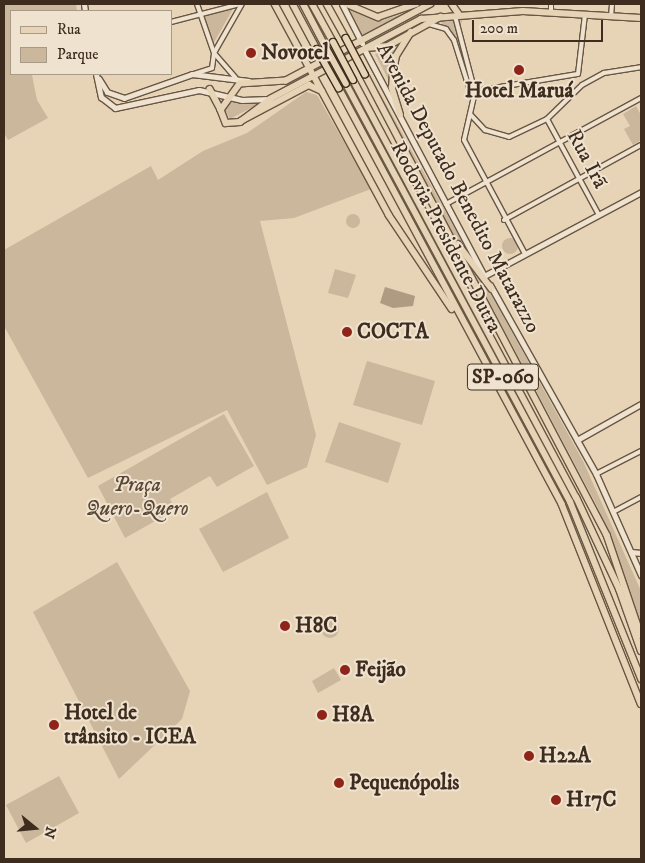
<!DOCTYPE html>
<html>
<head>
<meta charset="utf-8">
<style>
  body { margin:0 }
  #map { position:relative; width:645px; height:863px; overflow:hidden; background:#e7d4b6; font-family:"IM FELL DW Pica",serif }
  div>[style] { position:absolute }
  .green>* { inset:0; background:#cab79c }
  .round { border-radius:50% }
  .water>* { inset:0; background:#ae9b82 }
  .roads { filter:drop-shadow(1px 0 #685644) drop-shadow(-1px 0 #685644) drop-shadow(0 1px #685644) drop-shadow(0 -1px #685644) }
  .street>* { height:4px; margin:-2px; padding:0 2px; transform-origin:2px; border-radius:2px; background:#efe3d0 }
  .secondary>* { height:5px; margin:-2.5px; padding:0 2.5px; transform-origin:2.5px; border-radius:2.5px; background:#efe3d0 }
  .primary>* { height:5.5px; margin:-2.75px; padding:0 2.75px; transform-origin:2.75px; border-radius:2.75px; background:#e7d4b6 }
  .highway>* { height:6px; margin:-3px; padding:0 3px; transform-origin:3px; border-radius:3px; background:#e7d4b6 }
  .bridges { filter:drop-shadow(1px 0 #3e2c1e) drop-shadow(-1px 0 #3e2c1e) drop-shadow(0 1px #3e2c1e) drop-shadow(0 -1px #3e2c1e) }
  .primary-bridge>* { height:5.5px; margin:-2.75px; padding:0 2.75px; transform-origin:2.75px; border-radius:2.75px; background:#e7d4b6 }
  .highway-bridge>* { height:6px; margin:-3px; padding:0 3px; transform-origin:3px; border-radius:3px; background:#e7d4b6 }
  .dots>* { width:14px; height:14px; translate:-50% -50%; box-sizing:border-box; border:2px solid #efe3d0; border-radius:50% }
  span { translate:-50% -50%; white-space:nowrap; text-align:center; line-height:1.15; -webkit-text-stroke:4px #efe3d0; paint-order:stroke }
  .shield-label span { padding:1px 4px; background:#efe3d0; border:1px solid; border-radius:4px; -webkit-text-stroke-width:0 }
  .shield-label { font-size:20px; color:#3e2c1e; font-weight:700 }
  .poi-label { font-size:21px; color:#3e2c1e; font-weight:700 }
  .left { translate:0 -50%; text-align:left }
  .street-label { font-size:21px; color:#3e2c1e }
  .park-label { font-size:21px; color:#5a4837; font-style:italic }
  .frame { position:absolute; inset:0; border:5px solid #3e2c1e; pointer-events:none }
  .legend { position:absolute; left:10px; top:10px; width:162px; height:65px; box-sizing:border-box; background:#efe3d0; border:1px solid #a89a89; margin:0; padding:6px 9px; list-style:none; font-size:15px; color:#3e2c1e }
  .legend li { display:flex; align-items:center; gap:10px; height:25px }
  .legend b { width:25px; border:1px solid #a89a89 }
  .north { position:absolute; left:10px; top:803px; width:50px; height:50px; -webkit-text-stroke:4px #efe3d0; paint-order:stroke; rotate:107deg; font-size:14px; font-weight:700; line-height:20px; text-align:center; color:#3e2c1e }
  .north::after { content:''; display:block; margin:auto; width:18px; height:22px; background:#3e2c1e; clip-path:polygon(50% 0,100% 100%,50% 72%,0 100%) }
  .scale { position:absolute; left:472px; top:20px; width:131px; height:22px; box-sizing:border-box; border:2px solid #3e2c1e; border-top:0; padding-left:6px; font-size:15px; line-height:18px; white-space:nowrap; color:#3e2c1e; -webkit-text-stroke:4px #efe3d0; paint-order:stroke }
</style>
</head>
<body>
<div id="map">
  <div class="green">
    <div style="clip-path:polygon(4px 4px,76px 4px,77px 11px,11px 11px,11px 74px,37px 74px,32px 75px,37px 100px,48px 118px,8px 140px,4px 133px)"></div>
    <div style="clip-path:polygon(234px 7px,212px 46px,202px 16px)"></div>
    <div style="clip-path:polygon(346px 9px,380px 21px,405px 13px,363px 39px)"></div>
    <div style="clip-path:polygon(465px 15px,461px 24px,461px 45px,441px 22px)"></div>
    <div style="clip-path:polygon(397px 48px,389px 65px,389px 81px,375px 54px)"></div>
    <div style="clip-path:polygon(364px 64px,583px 461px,641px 591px,641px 625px,598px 508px)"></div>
    <div style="clip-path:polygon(306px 92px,317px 95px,371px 189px,294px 218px,260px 221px,316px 435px,307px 467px,267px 485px,227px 410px,88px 478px,4px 326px,4px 250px,151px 166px,158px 180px,203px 151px,247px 133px)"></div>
    <div style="clip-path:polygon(230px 101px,242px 103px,260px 103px,230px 119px,225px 110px)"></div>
    <div style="clip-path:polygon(636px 106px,641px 115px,641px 140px,633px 145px,624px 129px,630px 126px,623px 114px)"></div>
    <div class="round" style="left:346px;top:214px;width:14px;height:14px"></div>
    <div class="round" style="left:502px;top:238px;width:16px;height:16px"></div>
    <div style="clip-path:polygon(335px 269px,356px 275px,348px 298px,328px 293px)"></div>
    <div style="clip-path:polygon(367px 361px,435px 381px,422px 425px,353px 405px)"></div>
    <div style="clip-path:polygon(224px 414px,254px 466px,217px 487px,210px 476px,170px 499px,175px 510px,125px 538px,98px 486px)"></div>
    <div style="clip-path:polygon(339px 422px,401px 443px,388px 483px,325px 462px)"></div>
    <div style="clip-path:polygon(267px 492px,289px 538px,223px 572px,199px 529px)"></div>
    <div style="clip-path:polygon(117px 562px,190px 691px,182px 719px,119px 779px,33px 612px)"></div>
    <div class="round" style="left:321px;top:620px;width:18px;height:18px"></div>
    <div style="clip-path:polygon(334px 668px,341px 680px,318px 693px,312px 681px)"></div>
    <div style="clip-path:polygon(59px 776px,79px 813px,26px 843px,6px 805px)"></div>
  </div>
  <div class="water">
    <div style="clip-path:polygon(385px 287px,415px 296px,413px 306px,393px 308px,380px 303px)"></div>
  </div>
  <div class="roads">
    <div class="street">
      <div style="left:197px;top:4px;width:52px;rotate:70.9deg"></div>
      <div style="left:214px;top:53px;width:33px;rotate:49deg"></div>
      <div style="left:551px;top:12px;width:8px;rotate:-90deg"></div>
      <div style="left:455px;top:16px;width:79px;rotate:75.3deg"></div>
      <div style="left:475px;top:92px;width:49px;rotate:102.9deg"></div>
      <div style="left:464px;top:140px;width:129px;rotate:61.8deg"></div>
      <div style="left:611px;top:16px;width:12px;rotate:-85deg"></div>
      <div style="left:171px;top:22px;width:71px;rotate:-14.6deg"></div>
      <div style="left:429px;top:24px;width:18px;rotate:16deg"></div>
      <div style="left:446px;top:29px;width:14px;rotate:54deg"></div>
      <div style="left:454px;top:40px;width:57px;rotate:72.5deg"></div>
      <div style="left:194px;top:74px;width:19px;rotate:-18deg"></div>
      <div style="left:212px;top:68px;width:15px;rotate:-82deg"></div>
      <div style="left:214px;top:53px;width:56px;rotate:-60.3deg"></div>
      <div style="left:470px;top:92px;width:109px;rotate:-9.5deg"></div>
      <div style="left:578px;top:74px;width:60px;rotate:-83.3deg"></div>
      <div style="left:470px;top:114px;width:22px;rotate:47deg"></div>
      <div style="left:485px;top:130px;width:25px;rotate:16deg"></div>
      <div style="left:509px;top:137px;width:42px;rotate:-25.3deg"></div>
      <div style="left:547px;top:119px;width:49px;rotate:-44.2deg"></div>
      <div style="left:582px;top:85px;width:25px;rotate:-29deg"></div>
      <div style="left:604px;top:73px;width:37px;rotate:-9deg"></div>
      <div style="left:547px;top:119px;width:109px;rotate:61.6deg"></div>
      <div style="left:446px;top:204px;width:222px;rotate:-28.5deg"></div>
      <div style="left:504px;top:220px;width:156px;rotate:-28.7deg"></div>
      <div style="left:596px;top:474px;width:51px;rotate:-27.1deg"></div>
      <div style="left:613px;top:512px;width:32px;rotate:-28deg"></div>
    </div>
    <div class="secondary">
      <div style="left:84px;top:4px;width:7px;rotate:82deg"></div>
      <div style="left:342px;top:4px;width:44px;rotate:62.9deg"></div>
      <div style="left:364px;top:49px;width:257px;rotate:62.1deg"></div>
      <div style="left:96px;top:74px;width:24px;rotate:78deg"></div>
      <div style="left:101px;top:97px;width:18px;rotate:38deg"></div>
      <div style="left:115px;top:108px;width:86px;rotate:-12.1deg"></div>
      <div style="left:199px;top:90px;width:44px;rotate:13.1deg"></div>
      <div style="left:242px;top:100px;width:27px;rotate:-2deg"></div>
      <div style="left:99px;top:79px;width:15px;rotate:58deg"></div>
      <div style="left:107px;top:92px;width:18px;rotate:19deg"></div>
      <div style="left:124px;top:98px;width:72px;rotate:-19.4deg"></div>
      <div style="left:192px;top:74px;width:57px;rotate:7deg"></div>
      <div style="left:484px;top:276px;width:178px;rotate:-28.1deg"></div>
      <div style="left:490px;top:285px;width:217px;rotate:60.7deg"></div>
      <div style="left:596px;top:474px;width:111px;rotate:66deg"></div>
      <div style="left:577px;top:440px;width:73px;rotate:-29.4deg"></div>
      <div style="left:631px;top:552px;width:10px;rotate:6deg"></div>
    </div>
    <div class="primary">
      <div style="left:275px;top:4px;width:240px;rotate:61.6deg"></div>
      <div style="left:389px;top:215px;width:113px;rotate:56.2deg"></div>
      <div style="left:293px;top:4px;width:51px;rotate:61.9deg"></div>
      <div style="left:327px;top:4px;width:39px;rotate:61deg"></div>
      <div style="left:347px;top:4px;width:34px;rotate:23deg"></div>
      <div style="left:378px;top:17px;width:40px;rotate:-18.9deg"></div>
      <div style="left:431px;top:4px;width:164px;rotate:152deg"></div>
      <div style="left:286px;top:81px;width:46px;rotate:176.3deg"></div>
      <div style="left:240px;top:84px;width:32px;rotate:126deg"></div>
      <div style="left:221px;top:110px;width:14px;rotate:69deg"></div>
      <div style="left:226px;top:123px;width:14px;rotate:-4deg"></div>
      <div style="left:240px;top:122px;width:38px;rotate:-37deg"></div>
      <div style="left:270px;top:99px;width:171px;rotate:-27.9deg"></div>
      <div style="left:421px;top:19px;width:102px;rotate:-4.5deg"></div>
      <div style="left:523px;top:11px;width:118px;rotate:3.4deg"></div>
      <div style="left:452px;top:4px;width:12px;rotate:55deg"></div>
      <div style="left:366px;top:48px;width:22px;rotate:-5deg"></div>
      <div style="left:388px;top:46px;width:60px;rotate:-29.1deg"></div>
      <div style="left:365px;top:74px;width:521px;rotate:62.3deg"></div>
      <div style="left:607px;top:535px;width:106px;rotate:71.2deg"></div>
      <div style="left:339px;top:88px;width:472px;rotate:61.8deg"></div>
      <div style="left:562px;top:504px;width:215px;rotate:68.4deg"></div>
      <div style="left:210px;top:89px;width:24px;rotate:62deg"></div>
      <div style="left:400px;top:115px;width:28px;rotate:-107deg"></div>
      <div style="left:392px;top:88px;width:15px;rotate:-86deg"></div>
      <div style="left:393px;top:73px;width:17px;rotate:-80deg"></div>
      <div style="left:396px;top:56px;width:28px;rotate:-58deg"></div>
      <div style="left:241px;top:121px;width:77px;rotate:-27.9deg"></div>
      <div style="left:309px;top:85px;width:14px;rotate:25deg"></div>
      <div style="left:458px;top:244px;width:56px;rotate:52.9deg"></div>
    </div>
    <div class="highway">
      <div style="left:303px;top:4px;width:47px;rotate:62.4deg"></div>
      <div style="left:312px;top:4px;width:43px;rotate:61.1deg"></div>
      <div style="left:353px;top:80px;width:473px;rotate:61.9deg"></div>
      <div style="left:576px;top:497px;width:102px;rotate:64.9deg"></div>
      <div style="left:619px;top:589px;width:66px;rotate:70.5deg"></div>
      <div style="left:346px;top:84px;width:474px;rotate:61.8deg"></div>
      <div style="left:570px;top:502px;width:191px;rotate:68.1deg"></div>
    </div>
  </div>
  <div class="bridges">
    <div class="primary-bridge">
      <div style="left:346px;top:38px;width:41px;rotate:62.2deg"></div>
      <div style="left:317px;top:49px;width:45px;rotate:60.6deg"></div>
    </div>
    <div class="highway-bridge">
      <div style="left:333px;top:42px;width:43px;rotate:62.2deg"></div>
      <div style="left:325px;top:46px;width:43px;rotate:61.1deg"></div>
    </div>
  </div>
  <div class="dots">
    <div style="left:251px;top:53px;background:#8f2418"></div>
    <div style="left:519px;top:70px;background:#8f2418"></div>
    <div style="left:347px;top:332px;background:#8f2418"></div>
    <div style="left:285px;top:626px;background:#8f2418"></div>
    <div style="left:345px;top:670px;background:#8f2418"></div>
    <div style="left:322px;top:715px;background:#8f2418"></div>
    <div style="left:54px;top:725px;background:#8f2418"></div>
    <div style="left:529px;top:756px;background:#8f2418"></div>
    <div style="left:339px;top:783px;background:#8f2418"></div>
    <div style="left:556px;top:800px;background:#8f2418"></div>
  </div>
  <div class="shield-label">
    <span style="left:503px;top:377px">SP-060</span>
  </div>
  <div class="poi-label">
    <span class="left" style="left:261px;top:53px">Novotel</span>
    <span style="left:519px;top:91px">Hotel Maruá</span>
    <span class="left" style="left:357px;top:332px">COCTA</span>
    <span class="left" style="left:295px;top:626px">H8C</span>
    <span class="left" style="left:355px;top:670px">Feijão</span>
    <span class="left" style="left:64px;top:725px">Hotel de<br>trânsito - ICEA</span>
    <span class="left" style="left:332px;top:715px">H8A</span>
    <span class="left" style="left:539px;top:756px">H22A</span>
    <span class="left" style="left:349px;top:783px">Pequenópolis</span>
    <span class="left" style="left:566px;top:800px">H17C</span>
  </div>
  <div class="street-label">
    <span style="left:587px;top:159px;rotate:62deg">Rua Irã</span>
    <span style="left:458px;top:188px;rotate:62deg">Avenida Deputado Benedito Matarazzo</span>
    <span style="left:446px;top:237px;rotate:62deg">Rodovia Presidente Dutra</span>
  </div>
  <div class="park-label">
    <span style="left:137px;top:497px">Praça<br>Quero-Quero</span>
  </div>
  <div class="frame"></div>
  <ul class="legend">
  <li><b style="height:6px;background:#e7d4b6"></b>Rua</li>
  <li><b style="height:14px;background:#cab79c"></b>Parque</li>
  </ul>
  <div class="north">N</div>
  <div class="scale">200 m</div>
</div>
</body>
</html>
